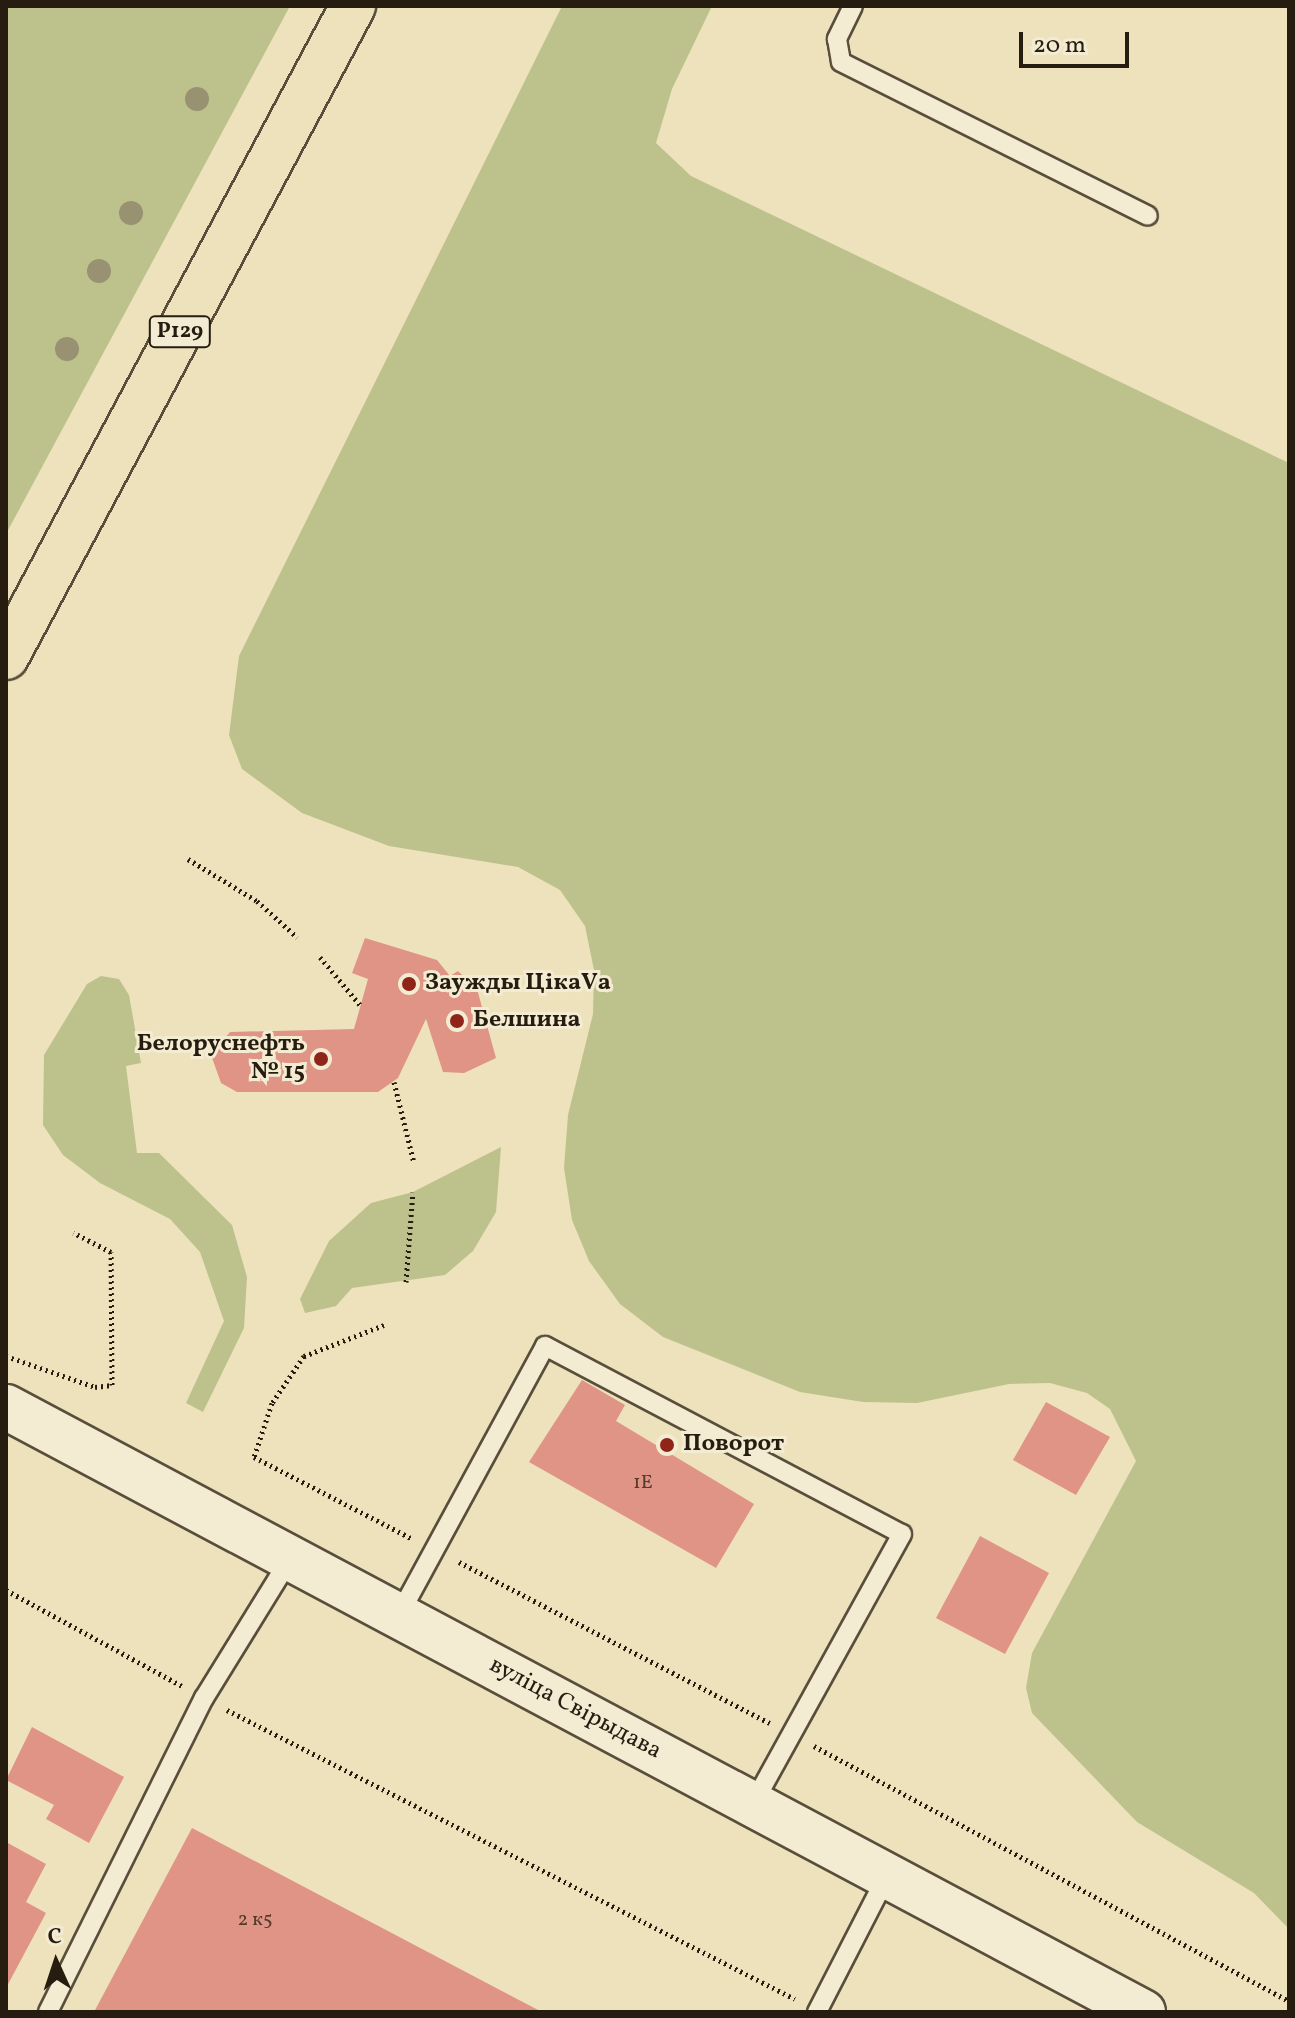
<!DOCTYPE html>
<html>
<head>
<meta charset="utf-8">
<style>
  body { margin:0 }
  #map { position:relative; width:1295px; height:2018px; overflow:hidden; background:#ede2bc; font-family:Vollkorn,serif }
  div>[style] { position:absolute }
  .green>* { inset:0; background:#bdc28d }
  .building>* { inset:0; background:#e09485 }
  .path>* { height:5px; margin-top:-2.5px; transform-origin:0; background:repeating-linear-gradient(90deg,#261d10 0 2px,transparent 0 6px) }
  .roads { filter:drop-shadow(2px 0 #584e3b) drop-shadow(-2px 0 #584e3b) drop-shadow(0 2px #584e3b) drop-shadow(0 -2px #584e3b) }
  .service>* { height:18px; margin:-9px; padding:0 9px; transform-origin:9px; border-radius:9px; background:#f3ecd3 }
  .secondary>* { height:44px; margin:-22px; padding:0 22px; transform-origin:22px; border-radius:22px; background:#f3ecd3 }
  .primary>* { height:44px; margin:-22px; padding:0 22px; transform-origin:22px; border-radius:22px; background:#ede2bc }
  .trees>* { width:24px; height:24px; margin:-12px; border-radius:50%; background:#989172 }
  .dots>* { width:22px; height:22px; translate:-50% -50%; box-sizing:border-box; border:4px solid #f3ecd3; border-radius:50% }
  span { translate:-50% -50%; white-space:nowrap; text-align:center; line-height:1.15; -webkit-text-stroke:6px #f3ecd3; paint-order:stroke }
  .number-label { font-size:20px; color:#543b2d }
  .number-label span { -webkit-text-stroke-width:0 }
  .shield-label span { padding:2px 6px; background:#f3ecd3; border:2px solid; border-radius:6px; -webkit-text-stroke-width:0 }
  .shield-label { font-size:22px; color:#261d10; font-weight:700 }
  .poi-label { font-size:24px; color:#261d10; font-weight:700 }
  .left { translate:0 -50%; text-align:left }
  .right { translate:-100% -50%; text-align:right }
  .street-label { font-size:24px; color:#261d10 }
  .frame { position:absolute; inset:0; border:8px solid #261d10; pointer-events:none }
  .north { position:absolute; left:16px; top:1922px; width:80px; height:80px; -webkit-text-stroke:6px #f3ecd3; paint-order:stroke; rotate:357deg; font-size:22px; font-weight:700; line-height:32px; text-align:center; color:#261d10 }
  .north::after { content:''; display:block; margin:auto; width:28px; height:36px; background:#261d10; clip-path:polygon(50% 0,100% 100%,50% 72%,0 100%) }
  .scale { position:absolute; left:1019px; top:32px; width:110px; height:36px; box-sizing:border-box; border:4px solid #261d10; border-top:0; padding-left:10px; font-size:24px; line-height:28px; white-space:nowrap; color:#261d10; -webkit-text-stroke:6px #f3ecd3; paint-order:stroke }
</style>
</head>
<body>
<div id="map">
  <div class="green">
    <div style="clip-path:polygon(6px 6px,290px 6px,6px 534px)"></div>
    <div style="clip-path:polygon(562px 6px,712px 6px,672px 89px,656px 143px,691px 176px,1289px 463px,1289px 1929px,1254px 1893px,1137px 1822px,1032px 1713px,1026px 1688px,1032px 1653px,1136px 1461px,1110px 1409px,1087px 1393px,1050px 1383px,1009px 1384px,917px 1403px,863px 1402px,800px 1392px,663px 1337px,620px 1304px,589px 1261px,572px 1220px,564px 1168px,568px 1115px,593px 1014px,594px 970px,585px 926px,560px 890px,518px 867px,389px 846px,302px 813px,242px 769px,229px 735px,239px 656px)"></div>
    <div style="clip-path:polygon(101px 976px,119px 979px,129px 995px,141px 1063px,126px 1066px,137px 1153px,159px 1153px,232px 1225px,247px 1277px,244px 1328px,203px 1412px,186px 1403px,224px 1321px,200px 1252px,170px 1219px,100px 1183px,63px 1155px,43px 1125px,44px 1055px,87px 984px)"></div>
    <div style="clip-path:polygon(501px 1147px,496px 1212px,473px 1251px,445px 1275px,352px 1288px,336px 1306px,305px 1313px,300px 1299px,329px 1241px,371px 1203px,413px 1192px)"></div>
  </div>
  <div class="building">
    <div style="clip-path:polygon(365px 938px,437px 960px,450px 976px,458px 971px,477px 989px,496px 1058px,464px 1073px,443px 1072px,426px 1019px,398px 1078px,378px 1092px,237px 1092px,221px 1083px,211px 1055px,230px 1032px,354px 1029px,368px 979px,352px 973px)"></div>
    <div style="clip-path:polygon(582px 1380px,625px 1405px,616px 1421px,754px 1504px,716px 1568px,529px 1462px)"></div>
    <div style="clip-path:polygon(1046px 1402px,1110px 1437px,1076px 1495px,1013px 1460px)"></div>
    <div style="clip-path:polygon(980px 1536px,1049px 1573px,1005px 1654px,936px 1618px)"></div>
    <div style="clip-path:polygon(32px 1727px,124px 1777px,89px 1843px,46px 1819px,54px 1805px,6px 1780px)"></div>
    <div style="clip-path:polygon(192px 1828px,542px 2012px,94px 2012px)"></div>
    <div style="clip-path:polygon(6px 1842px,46px 1864px,26px 1902px,46px 1913px,6px 1988px)"></div>
  </div>
  <div class="path">
    <div style="left:188px;top:859px;width:81px;rotate:31.3deg"></div>
    <div style="left:257px;top:901px;width:54px;rotate:42deg"></div>
    <div style="left:320px;top:957px;width:64px;rotate:50.1deg"></div>
    <div style="left:394px;top:1082px;width:83px;rotate:76.1deg"></div>
    <div style="left:406px;top:1282px;width:90px;rotate:-85.6deg"></div>
    <div style="left:384px;top:1325px;width:86px;rotate:158.8deg"></div>
    <div style="left:304px;top:1356px;width:57px;rotate:124.2deg"></div>
    <div style="left:272px;top:1403px;width:57px;rotate:108.4deg"></div>
    <div style="left:254px;top:1457px;width:177px;rotate:27.3deg"></div>
    <div style="left:6px;top:1356px;width:94px;rotate:19.2deg"></div>
    <div style="left:95px;top:1387px;width:17px;rotate:-7deg"></div>
    <div style="left:112px;top:1385px;width:133px;rotate:-90.4deg"></div>
    <div style="left:111px;top:1252px;width:42px;rotate:-152.8deg"></div>
    <div style="left:459px;top:1562px;width:350px;rotate:27.4deg"></div>
    <div style="left:6px;top:1590px;width:200px;rotate:28.6deg"></div>
    <div style="left:227px;top:1710px;width:637px;rotate:26.97deg"></div>
    <div style="left:814px;top:1746px;width:539px;rotate:28.23deg"></div>
  </div>
  <div class="roads">
    <div class="service">
      <div style="left:853px;top:6px;width:37px;rotate:116deg"></div>
      <div style="left:837px;top:39px;width:23px;rotate:80deg"></div>
      <div style="left:841px;top:62px;width:343px;rotate:26.6deg"></div>
      <div style="left:399px;top:1615px;width:306px;rotate:-61.5deg"></div>
      <div style="left:545px;top:1346px;width:403px;rotate:27.8deg"></div>
      <div style="left:902px;top:1534px;width:308px;rotate:118.9deg"></div>
      <div style="left:48px;top:2012px;width:351px;rotate:-63.6deg"></div>
      <div style="left:204px;top:1698px;width:166px;rotate:-58.3deg"></div>
      <div style="left:817px;top:2012px;width:153px;rotate:-62.8deg"></div>
    </div>
    <div class="secondary">
      <div style="left:6px;top:1407px;width:1288px;rotate:28.02deg"></div>
    </div>
    <div class="primary">
      <div style="left:6px;top:657px;width:738px;rotate:-61.94deg"></div>
    </div>
  </div>
  <div class="trees">
    <div style="left:197px;top:99px"></div>
    <div style="left:131px;top:213px"></div>
    <div style="left:99px;top:271px"></div>
    <div style="left:67px;top:349px"></div>
  </div>
  <div class="dots">
    <div style="left:409px;top:984px;background:#8f2418"></div>
    <div style="left:457px;top:1021px;background:#8f2418"></div>
    <div style="left:321px;top:1059px;background:#8f2418"></div>
    <div style="left:667px;top:1445px;background:#8f2418"></div>
  </div>
  <div class="number-label">
    <span style="left:643px;top:1483px">1Е</span>
    <span style="left:255px;top:1920px">2 к5</span>
  </div>
  <div class="shield-label">
    <span style="left:180px;top:332px">Р129</span>
  </div>
  <div class="poi-label">
    <span class="left" style="left:425px;top:984px">Заужды ЦікаVа</span>
    <span class="left" style="left:473px;top:1021px">Белшина</span>
    <span class="right" style="left:305px;top:1059px">Белоруснефть<br>№ 15</span>
    <span class="left" style="left:683px;top:1445px">Поворот</span>
  </div>
  <div class="street-label">
    <span style="left:575px;top:1709px;rotate:28deg">вуліца Свірыдава</span>
  </div>
  <div class="frame"></div>
  <div class="north">С</div>
  <div class="scale">20 m</div>
</div>
</body>
</html>
